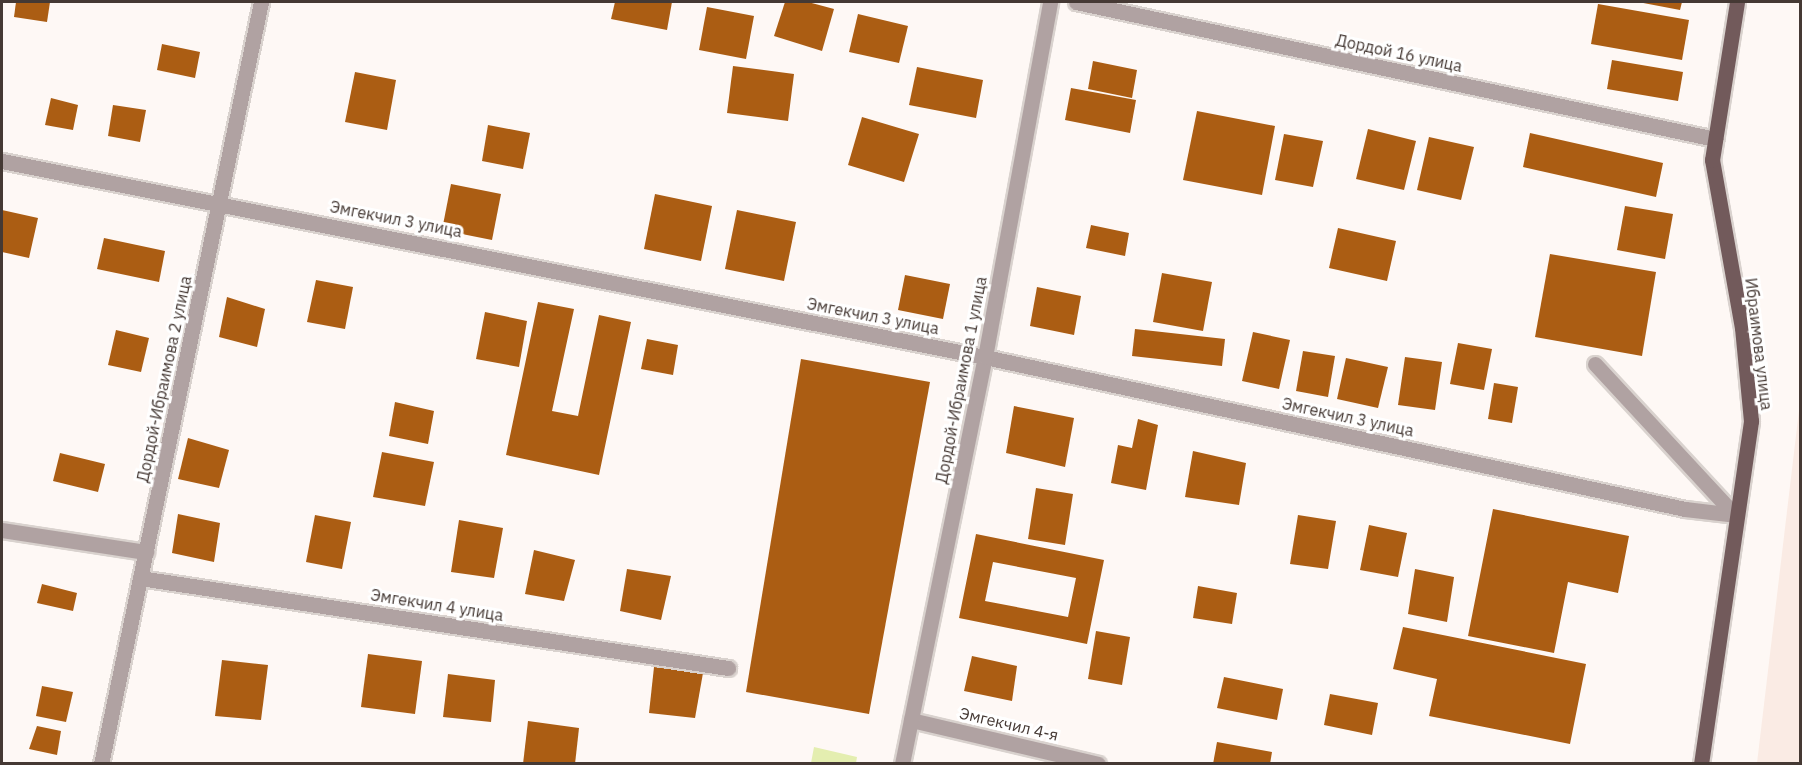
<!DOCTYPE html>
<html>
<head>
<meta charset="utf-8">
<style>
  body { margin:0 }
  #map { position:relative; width:1802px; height:765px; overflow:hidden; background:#fef8f5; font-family:"IBM Plex Sans",sans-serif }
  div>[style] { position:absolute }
  .built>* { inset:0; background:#faebe4 }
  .green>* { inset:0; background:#e4eeb0 }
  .building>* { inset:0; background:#ab5d13 }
  .roads { filter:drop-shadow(2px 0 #d9d2ce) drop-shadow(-2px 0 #d9d2ce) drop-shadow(0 2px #d9d2ce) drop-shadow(0 -2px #d9d2ce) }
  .minor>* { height:15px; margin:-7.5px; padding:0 7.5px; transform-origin:7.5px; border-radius:7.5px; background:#b0a2a2 }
  .major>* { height:15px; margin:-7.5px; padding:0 7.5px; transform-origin:7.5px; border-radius:7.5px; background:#725a5b }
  span { translate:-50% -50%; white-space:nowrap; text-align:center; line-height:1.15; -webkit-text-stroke:6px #fff; paint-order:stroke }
  .street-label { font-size:16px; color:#453934 }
  .frame { position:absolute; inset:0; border:3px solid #453934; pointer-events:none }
</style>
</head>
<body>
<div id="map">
  <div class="built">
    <div style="clip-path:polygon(1800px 402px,1800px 763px,1757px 763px)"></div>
  </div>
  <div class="green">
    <div style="clip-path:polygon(814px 747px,857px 757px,856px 763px,811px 763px)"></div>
  </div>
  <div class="building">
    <div style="clip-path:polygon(16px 2px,50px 2px,47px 22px,14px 17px)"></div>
    <div style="clip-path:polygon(615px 2px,672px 2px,667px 30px,611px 19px)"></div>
    <div style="clip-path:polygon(785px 2px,808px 2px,834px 9px,822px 51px,774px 36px)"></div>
    <div style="clip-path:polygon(1638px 2px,1682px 2px,1680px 10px)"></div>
    <div style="clip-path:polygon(1598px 4px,1689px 20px,1682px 60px,1591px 44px)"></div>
    <div style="clip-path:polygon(707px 7px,754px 16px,746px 59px,699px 50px)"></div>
    <div style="clip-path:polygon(858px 14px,908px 26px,899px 63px,849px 52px)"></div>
    <div style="clip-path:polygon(162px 44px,200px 52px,195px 78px,157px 70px)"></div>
    <div style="clip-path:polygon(1612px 60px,1683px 72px,1678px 101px,1607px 89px)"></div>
    <div style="clip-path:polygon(1093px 61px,1137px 70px,1132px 98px,1088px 89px)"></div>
    <div style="clip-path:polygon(733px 66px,794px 74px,788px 121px,727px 113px)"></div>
    <div style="clip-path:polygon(917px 67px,983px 80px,976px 118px,909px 105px)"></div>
    <div style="clip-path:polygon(355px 72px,396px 80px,387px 130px,345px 122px)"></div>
    <div style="clip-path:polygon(1071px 88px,1136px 100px,1130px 133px,1065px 120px)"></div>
    <div style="clip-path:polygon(51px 98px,78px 105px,73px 130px,45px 125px)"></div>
    <div style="clip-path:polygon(113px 105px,146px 110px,140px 142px,108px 136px)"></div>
    <div style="clip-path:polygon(1197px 111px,1275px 126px,1262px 195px,1183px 180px)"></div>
    <div style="clip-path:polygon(862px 117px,919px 134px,904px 182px,848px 165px)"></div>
    <div style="clip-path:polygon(488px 125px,530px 133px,523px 169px,482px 161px)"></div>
    <div style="clip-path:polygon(1368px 129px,1416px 141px,1404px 190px,1356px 179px)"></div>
    <div style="clip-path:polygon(1530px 133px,1663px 163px,1656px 197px,1523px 167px)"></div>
    <div style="clip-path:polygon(1284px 134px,1323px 141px,1313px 187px,1275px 180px)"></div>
    <div style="clip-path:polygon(1429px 137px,1474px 147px,1461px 200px,1417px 190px)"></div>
    <div style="clip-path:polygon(451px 184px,501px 194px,492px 240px,442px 230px)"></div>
    <div style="clip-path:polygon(655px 194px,712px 206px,701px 261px,644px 249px)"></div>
    <div style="clip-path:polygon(1625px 206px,1673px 214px,1665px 259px,1617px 250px)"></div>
    <div style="clip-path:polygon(2px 210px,38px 218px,29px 258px,2px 252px)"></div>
    <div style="clip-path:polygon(737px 210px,796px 222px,784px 281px,725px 269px)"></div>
    <div style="clip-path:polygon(1091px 225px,1129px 233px,1125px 256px,1086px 248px)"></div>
    <div style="clip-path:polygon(1338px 228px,1396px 241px,1387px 281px,1329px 268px)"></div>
    <div style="clip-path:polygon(104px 238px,165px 251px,159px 282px,97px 269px)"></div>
    <div style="clip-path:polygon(1550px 254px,1656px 272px,1642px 356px,1535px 337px)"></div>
    <div style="clip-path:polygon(1162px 273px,1212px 282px,1203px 331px,1153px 322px)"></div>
    <div style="clip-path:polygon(905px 275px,950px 284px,943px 319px,898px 310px)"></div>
    <div style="clip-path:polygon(316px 280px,353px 287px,345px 329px,307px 322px)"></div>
    <div style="clip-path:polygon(1037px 287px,1081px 296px,1074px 335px,1030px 326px)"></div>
    <div style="clip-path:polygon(227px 297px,265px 309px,257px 347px,219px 337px)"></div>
    <div style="clip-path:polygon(538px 302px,574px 309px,552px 411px,578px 416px,599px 315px,631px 322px,599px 475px,506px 455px)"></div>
    <div style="clip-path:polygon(485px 312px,527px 321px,519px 367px,476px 359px)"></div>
    <div style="clip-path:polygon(1135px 329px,1225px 339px,1222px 366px,1132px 356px)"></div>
    <div style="clip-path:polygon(116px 330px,149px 338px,141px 372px,108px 365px)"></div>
    <div style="clip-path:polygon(1253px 332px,1290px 340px,1279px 389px,1242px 381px)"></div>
    <div style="clip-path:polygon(647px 339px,678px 345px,673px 375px,641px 369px)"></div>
    <div style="clip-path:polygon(1458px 343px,1492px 349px,1484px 390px,1450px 384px)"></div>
    <div style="clip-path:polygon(1303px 351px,1335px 356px,1328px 397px,1296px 391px)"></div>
    <div style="clip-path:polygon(1405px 357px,1442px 362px,1435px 410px,1398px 405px)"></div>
    <div style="clip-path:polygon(1346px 358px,1388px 367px,1378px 408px,1337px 399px)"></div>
    <div style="clip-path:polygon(801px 359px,930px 382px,869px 714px,746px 692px)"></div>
    <div style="clip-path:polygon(1494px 383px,1518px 387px,1512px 423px,1488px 419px)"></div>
    <div style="clip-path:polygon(395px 402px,434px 411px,428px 444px,389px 436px)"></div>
    <div style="clip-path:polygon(1014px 406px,1074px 418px,1065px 467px,1006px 453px)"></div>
    <div style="clip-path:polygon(1138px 419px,1158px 425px,1146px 490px,1111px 483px,1118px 445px,1132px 448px)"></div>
    <div style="clip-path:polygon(188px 438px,229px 450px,219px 488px,178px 479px)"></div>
    <div style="clip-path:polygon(1193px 451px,1246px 463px,1239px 505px,1185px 497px)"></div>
    <div style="clip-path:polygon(382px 452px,434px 462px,425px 506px,373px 497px)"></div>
    <div style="clip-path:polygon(60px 453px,105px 464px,98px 492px,53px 481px)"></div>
    <div style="clip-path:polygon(1036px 488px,1073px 494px,1065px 545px,1028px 539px)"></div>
    <div style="clip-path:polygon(1493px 509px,1629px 536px,1618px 593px,1568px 582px,1554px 653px,1468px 636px)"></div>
    <div style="clip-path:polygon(178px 514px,220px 523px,214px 562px,172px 553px)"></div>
    <div style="clip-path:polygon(315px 515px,351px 522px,342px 569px,306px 562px)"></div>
    <div style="clip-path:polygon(1298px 515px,1336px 521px,1328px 569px,1290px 564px)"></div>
    <div style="clip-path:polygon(459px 520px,503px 528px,494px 578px,451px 572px)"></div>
    <div style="clip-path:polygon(1369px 525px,1407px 533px,1398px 577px,1360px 570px)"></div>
    <div style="clip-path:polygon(evenodd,976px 534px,1104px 560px,1087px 644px,959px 618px,976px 534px,993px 562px,1076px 578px,1068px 617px,985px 601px,993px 562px)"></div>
    <div style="clip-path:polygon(534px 550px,575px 560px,564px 601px,525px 594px)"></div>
    <div style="clip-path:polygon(627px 569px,671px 576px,661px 620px,620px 611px)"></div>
    <div style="clip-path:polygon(1415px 569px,1454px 577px,1447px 622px,1408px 614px)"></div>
    <div style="clip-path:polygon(42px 584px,77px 593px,73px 611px,37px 603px)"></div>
    <div style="clip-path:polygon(1198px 586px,1237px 593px,1232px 624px,1193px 618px)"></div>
    <div style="clip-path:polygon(1403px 627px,1586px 664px,1570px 744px,1429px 716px,1437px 679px,1393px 669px)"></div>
    <div style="clip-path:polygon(1096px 631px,1130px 637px,1122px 685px,1088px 679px)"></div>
    <div style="clip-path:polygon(368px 654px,422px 661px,415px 714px,361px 707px)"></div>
    <div style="clip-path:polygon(972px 656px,1017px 666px,1012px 701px,964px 691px)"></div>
    <div style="clip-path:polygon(222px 660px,268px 665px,261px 720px,215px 716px)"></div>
    <div style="clip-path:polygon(654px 667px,703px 673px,695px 718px,649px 713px)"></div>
    <div style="clip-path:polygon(448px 674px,495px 680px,491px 722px,443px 717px)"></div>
    <div style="clip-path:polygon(1224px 677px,1283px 689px,1277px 720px,1217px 708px)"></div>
    <div style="clip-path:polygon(42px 686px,73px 692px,66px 722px,36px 716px)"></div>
    <div style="clip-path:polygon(1330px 694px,1378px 703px,1372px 735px,1324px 725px)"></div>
    <div style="clip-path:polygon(528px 721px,579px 728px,575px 764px,523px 764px)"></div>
    <div style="clip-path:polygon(37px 726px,61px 731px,57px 755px,29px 749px)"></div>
    <div style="clip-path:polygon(1217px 742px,1272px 752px,1270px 764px,1213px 764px)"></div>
  </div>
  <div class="roads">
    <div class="minor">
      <div style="left:1076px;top:2px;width:654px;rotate:12.1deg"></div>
      <div style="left:2px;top:161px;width:1002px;rotate:11.28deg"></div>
      <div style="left:985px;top:357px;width:716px;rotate:12.25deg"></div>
      <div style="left:1685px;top:509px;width:50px;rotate:6.8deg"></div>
      <div style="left:1595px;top:364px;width:206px;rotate:47.2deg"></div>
      <div style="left:2px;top:530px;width:146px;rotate:8.7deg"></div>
      <div style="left:140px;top:578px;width:595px;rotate:8.7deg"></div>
      <div style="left:911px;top:720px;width:192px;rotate:13.2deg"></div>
      <div style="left:101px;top:764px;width:779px;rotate:-78.14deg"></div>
      <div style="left:902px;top:764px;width:415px;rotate:-78.5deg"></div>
      <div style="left:985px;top:357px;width:361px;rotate:-79.6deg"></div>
    </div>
    <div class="major">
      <div style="left:1701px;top:764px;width:347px;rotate:-81.7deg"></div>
      <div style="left:1751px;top:421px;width:93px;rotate:-95.5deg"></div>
      <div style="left:1742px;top:328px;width:171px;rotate:-100.1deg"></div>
      <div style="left:1712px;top:160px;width:160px;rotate:-81deg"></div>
    </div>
  </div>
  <div class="street-label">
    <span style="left:1399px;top:53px;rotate:12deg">Дордой 16 улица</span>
    <span style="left:396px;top:219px;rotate:11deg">Эмгекчил 3 улица</span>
    <span style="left:873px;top:316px;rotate:11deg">Эмгекчил 3 улица</span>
    <span style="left:1759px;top:344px;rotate:83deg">Ибраимова улица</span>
    <span style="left:164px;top:379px;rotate:-78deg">Дордой-Ибраимова 2 улица</span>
    <span style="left:961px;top:380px;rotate:-79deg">Дордой-Ибраимова 1 улица</span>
    <span style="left:1348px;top:417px;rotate:12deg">Эмгекчил 3 улица</span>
    <span style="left:437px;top:605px;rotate:9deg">Эмгекчил 4 улица</span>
    <span style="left:1009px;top:724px;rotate:13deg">Эмгекчил 4-я</span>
  </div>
  <div class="frame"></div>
</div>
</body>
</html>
